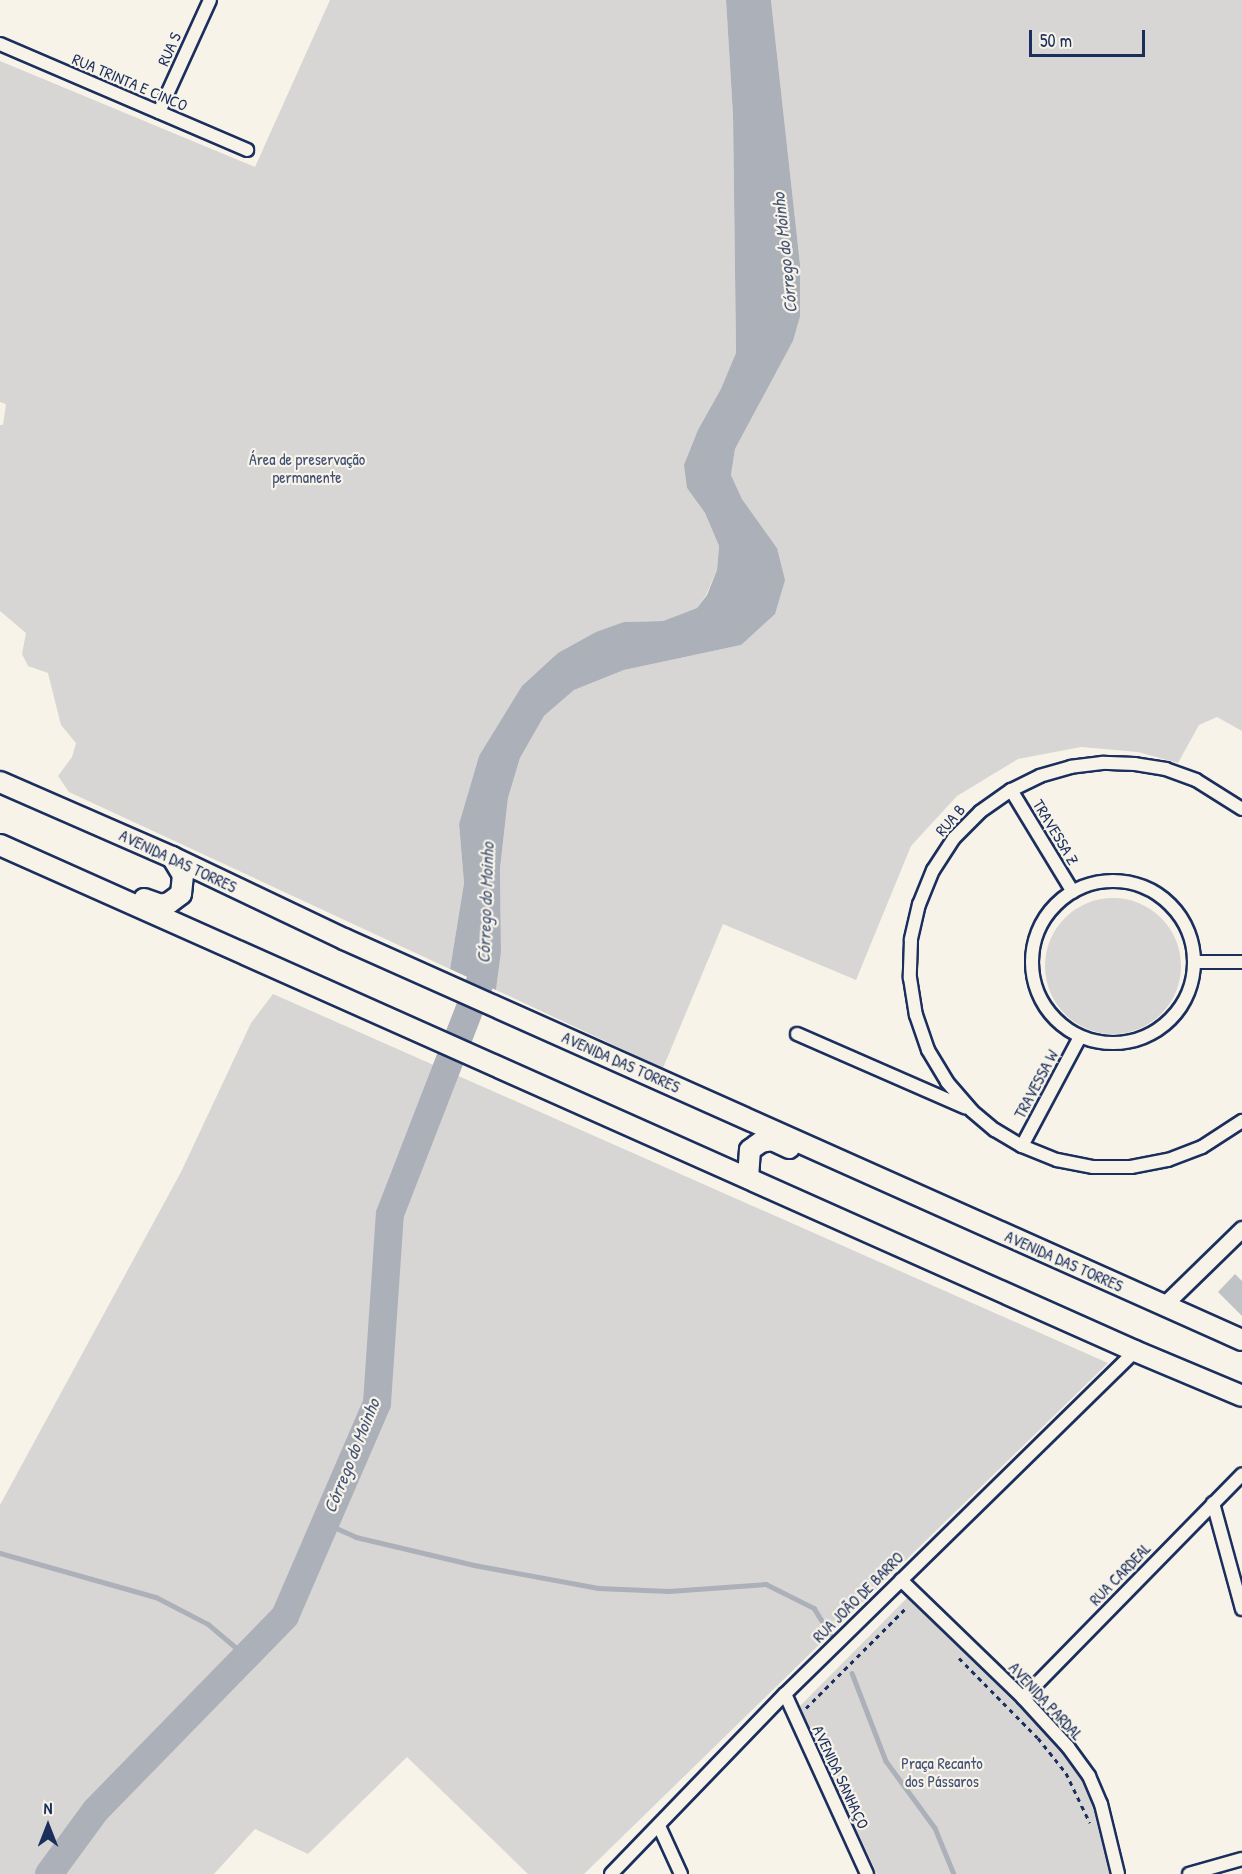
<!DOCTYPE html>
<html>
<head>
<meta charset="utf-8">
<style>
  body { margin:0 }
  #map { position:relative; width:1242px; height:1874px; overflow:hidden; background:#f7f3e8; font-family:"Patrick Hand",sans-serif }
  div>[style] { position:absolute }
  .green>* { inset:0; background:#d7d6d4 }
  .round { border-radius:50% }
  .water>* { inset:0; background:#acb0b9 }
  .stream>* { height:4.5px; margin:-2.25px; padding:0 2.25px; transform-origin:2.25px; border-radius:2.25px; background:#acb0b9 }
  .river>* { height:28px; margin:-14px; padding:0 14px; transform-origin:14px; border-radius:14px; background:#acb0b9 }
  .building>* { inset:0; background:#c0c3c5 }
  .path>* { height:3px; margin-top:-1.5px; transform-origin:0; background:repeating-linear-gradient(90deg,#1b2f5e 0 4.5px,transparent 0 9px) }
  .roads { filter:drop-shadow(2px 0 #1b2f5e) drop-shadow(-2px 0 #1b2f5e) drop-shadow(0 2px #1b2f5e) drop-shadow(0 -2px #1b2f5e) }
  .minor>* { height:12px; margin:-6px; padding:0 6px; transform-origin:6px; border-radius:6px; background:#f7f3e8 }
  .minor>.ring { margin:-6px; padding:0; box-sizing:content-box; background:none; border:12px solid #f7f3e8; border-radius:50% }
  .tertiary>* { height:15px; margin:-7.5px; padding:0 7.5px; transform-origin:7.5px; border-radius:7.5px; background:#f7f3e8 }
  .primary>* { height:20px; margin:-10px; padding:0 10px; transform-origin:10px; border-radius:10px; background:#f7f3e8 }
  span { translate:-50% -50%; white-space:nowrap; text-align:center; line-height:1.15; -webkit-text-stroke:4.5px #f7f3e8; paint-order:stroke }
  .street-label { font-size:16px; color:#1b2f5e }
  .park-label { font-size:16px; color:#415076 }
  .water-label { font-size:18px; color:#465679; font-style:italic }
  .north { position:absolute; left:18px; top:1796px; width:60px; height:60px; -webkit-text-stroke:4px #f7f3e8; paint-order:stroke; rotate:0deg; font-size:16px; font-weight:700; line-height:24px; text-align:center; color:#1b2f5e }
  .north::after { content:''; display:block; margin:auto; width:21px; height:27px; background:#1b2f5e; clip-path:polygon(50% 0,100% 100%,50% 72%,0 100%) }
  .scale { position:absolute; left:1029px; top:30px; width:116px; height:27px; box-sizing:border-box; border:3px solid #1b2f5e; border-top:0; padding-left:8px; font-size:18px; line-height:21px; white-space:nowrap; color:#1b2f5e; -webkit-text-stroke:4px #f7f3e8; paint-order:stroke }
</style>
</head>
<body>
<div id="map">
  <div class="green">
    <div style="clip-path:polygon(330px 0,726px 0,733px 116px,736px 353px,687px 488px,705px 513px,719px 546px,717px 570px,706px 595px,697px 608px,663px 621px,624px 622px,479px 756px,459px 824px,464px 883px,450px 969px,69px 792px,58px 776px,72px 757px,76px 743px,61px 725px,48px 673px,28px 666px,22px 654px,26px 633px,0 611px,0 425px,3px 425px,6px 404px,0 402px,0 61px,255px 167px)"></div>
    <div style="clip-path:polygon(771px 0,1242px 0,1242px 731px,1217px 717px,1199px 725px,1178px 763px,1138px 752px,1081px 747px,1018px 759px,957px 796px,911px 846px,856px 980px,723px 924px,663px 1068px,496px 990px,501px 951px,500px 869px,508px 798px,520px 758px,544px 716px,574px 690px,624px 670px,741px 645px,777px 548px,742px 499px,731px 475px,735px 449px,793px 341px,800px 317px,800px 264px)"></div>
    <div class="round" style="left:1045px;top:898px;width:136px;height:136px"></div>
    <div style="clip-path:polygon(273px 994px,1108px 1363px,584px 1874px,528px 1874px,407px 1757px,308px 1854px,255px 1829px,214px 1874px,0 1874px,0 1505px,181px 1172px,251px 1023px)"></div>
    <div style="clip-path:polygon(907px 1598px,1064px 1750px,1084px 1777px,1095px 1802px,1114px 1874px,877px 1874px,800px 1706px)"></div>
  </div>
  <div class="water">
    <div style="clip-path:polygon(726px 0,771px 0,800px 264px,800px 317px,793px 341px,735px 449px,731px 475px,742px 499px,777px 548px,785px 580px,775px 614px,741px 645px,624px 670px,574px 690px,544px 716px,520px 758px,508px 798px,500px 869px,501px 952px,496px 990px,450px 969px,464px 883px,459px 824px,479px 756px,522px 686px,558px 653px,596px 632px,624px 622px,663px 621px,697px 608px,707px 595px,717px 570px,719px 546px,705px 513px,687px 488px,684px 465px,698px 430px,721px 389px,736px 353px,733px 116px)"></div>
  </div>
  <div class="stream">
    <div style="left:325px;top:1523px;width:34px;rotate:24deg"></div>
    <div style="left:356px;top:1537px;width:121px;rotate:13.3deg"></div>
    <div style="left:474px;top:1565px;width:126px;rotate:10.5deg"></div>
    <div style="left:598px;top:1588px;width:71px;rotate:2.4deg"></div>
    <div style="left:669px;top:1591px;width:97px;rotate:-4.1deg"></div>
    <div style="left:766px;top:1584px;width:54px;rotate:26.6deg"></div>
    <div style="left:814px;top:1608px;width:31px;rotate:58deg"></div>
    <div style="left:0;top:1553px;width:162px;rotate:15.8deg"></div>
    <div style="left:156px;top:1597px;width:59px;rotate:27.4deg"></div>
    <div style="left:208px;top:1624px;width:50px;rotate:40.1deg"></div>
    <div style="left:852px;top:1673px;width:94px;rotate:68.9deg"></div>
    <div style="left:886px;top:1761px;width:83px;rotate:53.8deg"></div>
    <div style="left:935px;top:1828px;width:50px;rotate:67.6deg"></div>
  </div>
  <div class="river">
    <div style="left:49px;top:1874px;width:79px;rotate:-53.7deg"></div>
    <div style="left:96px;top:1810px;width:271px;rotate:-45.7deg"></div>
    <div style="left:285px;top:1616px;width:232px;rotate:-66.6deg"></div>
    <div style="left:377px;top:1403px;width:189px;rotate:-86.1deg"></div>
    <div style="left:390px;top:1214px;width:260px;rotate:-68.8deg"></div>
    <div style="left:484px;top:972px;width:27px;rotate:-88deg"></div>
  </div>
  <div class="building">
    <div style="clip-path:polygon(1235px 1274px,1242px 1281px,1242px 1316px,1218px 1292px)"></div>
  </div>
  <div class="path">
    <div style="left:959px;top:1658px;width:112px;rotate:45.4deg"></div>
    <div style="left:1038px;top:1738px;width:45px;rotate:51.3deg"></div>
    <div style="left:1066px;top:1773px;width:55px;rotate:64.4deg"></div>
    <div style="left:806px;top:1708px;width:144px;rotate:-45deg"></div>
  </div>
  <div class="roads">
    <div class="minor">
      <div style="left:0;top:44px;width:269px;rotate:23.2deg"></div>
      <div style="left:159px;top:112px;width:123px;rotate:-65.5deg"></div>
      <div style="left:1011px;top:790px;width:119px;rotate:58.7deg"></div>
      <div style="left:1242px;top:809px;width:54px;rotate:-147.8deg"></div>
      <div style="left:1196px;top:780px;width:32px;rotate:-160deg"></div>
      <div style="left:1166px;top:769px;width:31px;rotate:-171deg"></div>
      <div style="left:1135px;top:764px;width:33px;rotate:-178deg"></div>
      <div style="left:1102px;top:763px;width:31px;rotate:173deg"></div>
      <div style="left:1071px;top:767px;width:32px;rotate:164deg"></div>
      <div style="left:1040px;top:776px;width:32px;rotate:154deg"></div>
      <div style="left:1011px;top:790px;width:38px;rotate:145deg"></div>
      <div style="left:980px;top:812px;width:37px;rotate:135deg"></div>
      <div style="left:954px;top:838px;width:38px;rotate:123deg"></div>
      <div style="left:933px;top:870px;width:37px;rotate:112deg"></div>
      <div style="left:919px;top:904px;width:37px;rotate:103deg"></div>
      <div style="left:911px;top:940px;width:38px;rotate:92deg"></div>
      <div style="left:910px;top:978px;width:37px;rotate:81deg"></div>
      <div style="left:916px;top:1015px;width:37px;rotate:71deg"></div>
      <div style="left:928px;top:1050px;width:37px;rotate:59deg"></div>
      <div style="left:947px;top:1082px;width:38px;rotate:49deg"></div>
      <div style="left:972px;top:1111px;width:30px;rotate:40deg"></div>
      <div style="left:995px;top:1130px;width:31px;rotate:31deg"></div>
      <div style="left:1022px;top:1146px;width:38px;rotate:22deg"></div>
      <div style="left:1057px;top:1160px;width:37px;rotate:11deg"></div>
      <div style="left:1093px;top:1167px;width:38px"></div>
      <div style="left:1131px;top:1167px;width:38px;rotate:-11deg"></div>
      <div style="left:1168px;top:1160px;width:36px;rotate:-21deg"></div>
      <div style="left:1202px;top:1147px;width:48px;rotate:-33deg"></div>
      <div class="ring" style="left:1032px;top:881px;width:150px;height:150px"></div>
      <div style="left:1195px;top:962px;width:47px"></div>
      <div style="left:797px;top:1034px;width:184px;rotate:23.6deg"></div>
      <div style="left:1022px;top:1146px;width:123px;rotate:-62deg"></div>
      <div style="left:1213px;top:1503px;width:110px;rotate:74.7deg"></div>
      <div style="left:901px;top:1580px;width:170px;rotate:44deg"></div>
      <div style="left:1023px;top:1698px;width:67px;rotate:47.4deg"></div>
      <div style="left:1068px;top:1747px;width:36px;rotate:54deg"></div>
      <div style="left:1089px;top:1776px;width:30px;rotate:67deg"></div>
      <div style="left:1101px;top:1804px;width:72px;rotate:76.3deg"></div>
      <div style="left:785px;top:1694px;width:198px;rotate:65.5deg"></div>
      <div style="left:1023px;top:1698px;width:313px;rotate:-45.6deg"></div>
      <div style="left:659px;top:1826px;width:53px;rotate:65.4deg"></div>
      <div style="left:611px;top:1874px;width:250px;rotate:-46deg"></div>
      <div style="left:785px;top:1694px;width:490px;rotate:-44.4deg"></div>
      <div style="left:1189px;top:1874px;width:55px;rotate:-15.8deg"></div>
    </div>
    <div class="tertiary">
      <div style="left:1164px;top:1305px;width:109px;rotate:-44.3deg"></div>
    </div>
    <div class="primary">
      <div style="left:0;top:782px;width:188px;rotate:23.6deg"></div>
      <div style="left:172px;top:857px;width:191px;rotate:25.5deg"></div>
      <div style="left:344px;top:939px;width:983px;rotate:24.06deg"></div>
      <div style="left:0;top:845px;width:1243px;rotate:24.03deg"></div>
      <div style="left:1135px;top:1351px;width:116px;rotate:22.8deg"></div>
      <div style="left:144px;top:899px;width:18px;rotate:19deg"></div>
      <div style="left:161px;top:905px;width:8px;rotate:-14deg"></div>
      <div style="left:169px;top:903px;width:15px;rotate:-37deg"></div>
      <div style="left:181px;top:894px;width:19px;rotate:-84deg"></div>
      <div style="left:183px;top:875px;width:21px;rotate:-121deg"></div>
      <div style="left:748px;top:1178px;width:28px;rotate:-86deg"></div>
      <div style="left:750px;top:1150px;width:14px;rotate:-36deg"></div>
      <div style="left:761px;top:1142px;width:11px;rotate:-10deg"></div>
      <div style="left:772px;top:1140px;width:19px;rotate:25deg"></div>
    </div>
  </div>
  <div class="street-label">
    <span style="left:169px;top:49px;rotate:-66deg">RUA S</span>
    <span style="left:130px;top:82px;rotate:23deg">RUA TRINTA E CINCO</span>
    <span style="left:950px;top:820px;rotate:-49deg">RUA B</span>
    <span style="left:1056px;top:832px;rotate:59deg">TRAVESSA Z</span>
    <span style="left:178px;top:861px;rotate:25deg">AVENIDA DAS TORRES</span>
    <span style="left:621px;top:1062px;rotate:24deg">AVENIDA DAS TORRES</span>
    <span style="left:1036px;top:1084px;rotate:-62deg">TRAVESSA W</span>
    <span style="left:1064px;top:1261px;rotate:24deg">AVENIDA DAS TORRES</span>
    <span style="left:1120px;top:1574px;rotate:-46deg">RUA CARDEAL</span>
    <span style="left:858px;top:1597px;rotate:-45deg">RUA JOÃO DE BARRO</span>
    <span style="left:1046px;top:1701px;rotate:47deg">AVENIDA PARDAL</span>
    <span style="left:841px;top:1777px;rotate:65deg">AVENIDA SANHAÇO</span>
  </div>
  <div class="park-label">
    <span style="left:307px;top:468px">Área de preservação<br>permanente</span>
    <span style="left:942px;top:1772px">Praça Recanto<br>dos Pássaros</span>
  </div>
  <div class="water-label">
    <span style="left:785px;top:253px;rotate:-96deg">Córrego do Moinho</span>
    <span style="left:486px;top:903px;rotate:-88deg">Córrego do Moinho</span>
    <span style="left:352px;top:1456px;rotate:-68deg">Córrego do Moinho</span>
  </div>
  <div class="north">N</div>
  <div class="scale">50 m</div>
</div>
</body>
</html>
